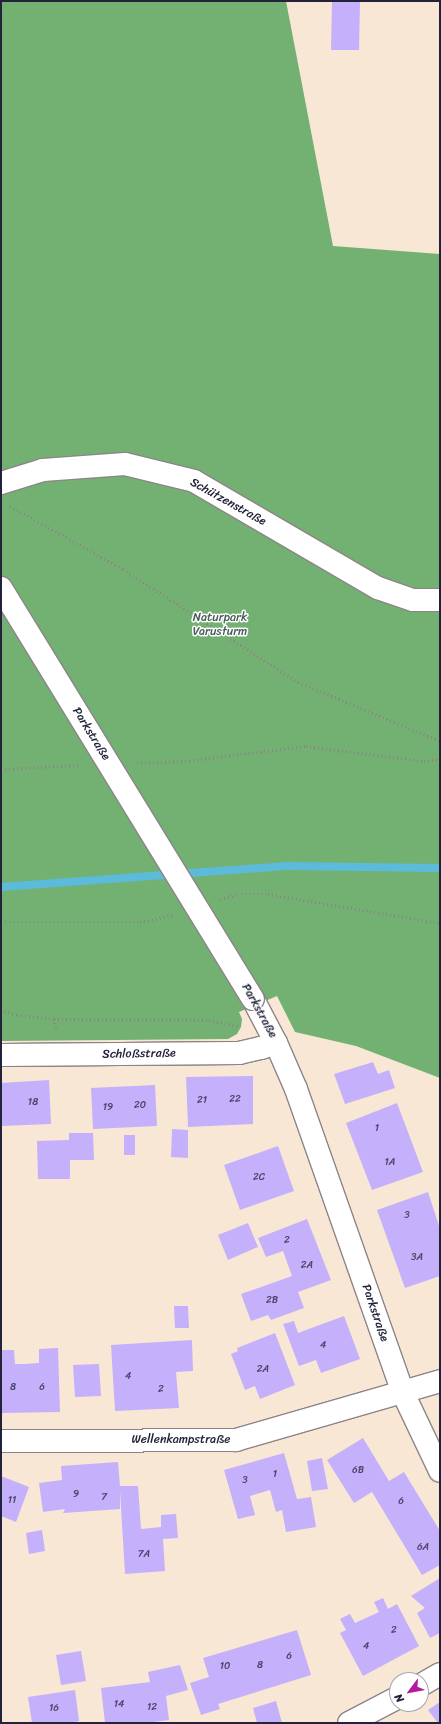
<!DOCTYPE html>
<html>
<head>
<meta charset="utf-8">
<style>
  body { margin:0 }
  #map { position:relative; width:441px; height:1724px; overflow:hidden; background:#f8e7d4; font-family:Sriracha,sans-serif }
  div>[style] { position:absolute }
  .forest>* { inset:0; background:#72b172 }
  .stream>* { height:8px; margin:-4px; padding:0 4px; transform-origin:4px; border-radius:4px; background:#5cbbdb }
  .building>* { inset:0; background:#c5b0fb }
  .path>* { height:2.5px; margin-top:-1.25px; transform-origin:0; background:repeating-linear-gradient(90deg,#8d8488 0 1px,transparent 0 4px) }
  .roads { filter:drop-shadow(1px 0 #8d8488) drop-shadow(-1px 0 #8d8488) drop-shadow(0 1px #8d8488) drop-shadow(0 -1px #8d8488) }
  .minor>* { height:22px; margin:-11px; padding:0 11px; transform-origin:11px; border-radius:11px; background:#fff }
  .bridges { filter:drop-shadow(1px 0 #8d8488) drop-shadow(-1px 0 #8d8488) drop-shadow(0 1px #8d8488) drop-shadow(0 -1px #8d8488) }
  .minor-bridge>* { height:22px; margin:-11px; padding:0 11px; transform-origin:11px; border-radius:11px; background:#fff }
  span { translate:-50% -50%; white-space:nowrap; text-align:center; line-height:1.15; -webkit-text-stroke:3px #fff; paint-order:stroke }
  .number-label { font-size:10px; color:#4b466b }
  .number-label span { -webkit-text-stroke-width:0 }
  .street-label { font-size:12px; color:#22223b }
  .park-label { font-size:12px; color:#475e55 }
  .frame { position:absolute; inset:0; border:2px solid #22223b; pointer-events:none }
  .north { position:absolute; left:389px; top:1672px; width:40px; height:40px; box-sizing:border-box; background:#fff; border:1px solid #a7a7b1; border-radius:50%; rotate:238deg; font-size:11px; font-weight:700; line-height:16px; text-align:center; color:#22223b }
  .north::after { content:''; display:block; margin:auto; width:14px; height:18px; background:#b5179e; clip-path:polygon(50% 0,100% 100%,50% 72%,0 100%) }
</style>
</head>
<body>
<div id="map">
  <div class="forest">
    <div style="clip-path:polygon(1px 1px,286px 1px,333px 246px,440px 254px,440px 1078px,356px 1046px,295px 1032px,277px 996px,239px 1012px,242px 1019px,241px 1027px,237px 1034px,228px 1039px,1px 1041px)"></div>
  </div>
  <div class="stream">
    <div style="left:1px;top:887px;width:285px;rotate:-4.2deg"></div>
    <div style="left:285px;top:866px;width:155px;rotate:0.7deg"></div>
  </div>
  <div class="building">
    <div style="clip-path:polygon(332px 1px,360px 1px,359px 50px,331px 50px)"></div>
    <div style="clip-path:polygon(373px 1062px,378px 1074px,389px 1070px,395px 1088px,345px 1104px,334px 1074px)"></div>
    <div style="clip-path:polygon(253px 1076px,253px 1124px,188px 1127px,186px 1077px)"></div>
    <div style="clip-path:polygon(49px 1080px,51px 1124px,1px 1126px,1px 1083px)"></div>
    <div style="clip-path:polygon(155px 1085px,157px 1126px,93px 1129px,91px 1088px)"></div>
    <div style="clip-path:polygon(397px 1103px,423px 1172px,372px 1190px,346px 1123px)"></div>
    <div style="clip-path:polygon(172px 1129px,188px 1130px,188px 1158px,171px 1157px)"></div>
    <div style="clip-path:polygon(69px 1133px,93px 1133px,94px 1160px,70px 1160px,70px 1179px,38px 1179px,37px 1141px,69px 1140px)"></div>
    <div style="clip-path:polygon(124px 1135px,135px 1135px,135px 1155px,124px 1155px)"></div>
    <div style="clip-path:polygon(278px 1146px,294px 1191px,240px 1210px,224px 1165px)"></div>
    <div style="clip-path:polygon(428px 1192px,440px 1229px,440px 1276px,405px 1288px,377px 1210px)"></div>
    <div style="clip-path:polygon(307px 1219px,331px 1280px,298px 1292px,304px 1308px,271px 1320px,268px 1315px,251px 1321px,241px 1294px,292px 1276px,283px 1251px,266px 1257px,258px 1238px)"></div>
    <div style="clip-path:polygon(248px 1223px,258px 1247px,228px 1260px,218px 1235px)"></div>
    <div style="clip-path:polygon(174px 1306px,188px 1306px,189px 1328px,175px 1328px)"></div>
    <div style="clip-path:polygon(344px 1316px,360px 1359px,321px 1373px,316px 1360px,299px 1366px,283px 1324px,294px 1321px,298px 1333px)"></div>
    <div style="clip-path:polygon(275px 1333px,295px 1385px,260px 1399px,255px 1386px,245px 1390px,231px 1354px,238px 1351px,237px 1348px)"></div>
    <div style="clip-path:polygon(192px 1340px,193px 1371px,176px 1372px,179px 1408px,115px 1411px,111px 1345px)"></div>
    <div style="clip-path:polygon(58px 1348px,60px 1412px,1px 1413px,1px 1350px,14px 1350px,15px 1364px,25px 1364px,39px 1363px,39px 1349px)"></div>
    <div style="clip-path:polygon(99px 1364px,101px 1396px,75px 1397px,73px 1365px)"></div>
    <div style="clip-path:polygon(363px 1438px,389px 1481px,404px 1472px,440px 1531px,440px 1565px,422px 1575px,372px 1492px,354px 1503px,327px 1460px)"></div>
    <div style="clip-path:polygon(284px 1453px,297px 1499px,311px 1497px,316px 1527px,286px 1532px,282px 1510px,276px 1512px,270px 1490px,250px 1496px,255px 1515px,238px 1519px,224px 1470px)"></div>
    <div style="clip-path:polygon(322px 1458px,328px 1489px,312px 1491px,307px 1461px)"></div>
    <div style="clip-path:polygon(118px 1462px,120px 1486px,138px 1486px,141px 1529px,161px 1527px,161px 1515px,176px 1514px,178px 1538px,163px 1539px,165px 1571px,125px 1574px,120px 1491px,120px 1509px,63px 1513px,65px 1509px,43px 1512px,39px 1483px,62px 1480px,61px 1466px)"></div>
    <div style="clip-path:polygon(1px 1476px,29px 1487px,16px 1522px,1px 1516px)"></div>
    <div style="clip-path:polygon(42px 1530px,45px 1551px,29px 1554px,26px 1533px)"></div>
    <div style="clip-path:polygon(440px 1578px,440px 1633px,430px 1638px,417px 1613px,425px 1608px,411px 1596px)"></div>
    <div style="clip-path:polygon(383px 1598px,388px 1609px,397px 1604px,419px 1646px,363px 1676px,340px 1633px,346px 1630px,340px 1619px,350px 1614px,355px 1623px,379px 1612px,374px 1602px)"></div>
    <div style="clip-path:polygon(297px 1630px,311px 1675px,218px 1704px,220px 1709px,201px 1715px,190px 1683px,209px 1677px,203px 1658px)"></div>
    <div style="clip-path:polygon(81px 1651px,86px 1681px,61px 1685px,56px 1655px)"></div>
    <div style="clip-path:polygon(180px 1665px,188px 1690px,166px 1696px,169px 1720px,145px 1723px,105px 1723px,101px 1688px,150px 1682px,148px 1672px)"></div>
    <div style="clip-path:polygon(75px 1690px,79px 1721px,69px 1723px,32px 1723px,28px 1697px)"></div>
    <div style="clip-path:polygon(276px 1701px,282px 1723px,257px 1723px,253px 1708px)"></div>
    <div style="clip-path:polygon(440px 1702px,440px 1723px,438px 1723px,428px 1710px)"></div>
  </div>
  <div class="path">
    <div style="left:10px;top:506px;width:129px;rotate:29.1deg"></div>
    <div style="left:123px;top:569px;width:208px;rotate:32.9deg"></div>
    <div style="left:298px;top:682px;width:154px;rotate:22.6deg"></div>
    <div style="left:137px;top:763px;width:48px;rotate:-2.4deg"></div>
    <div style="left:185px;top:761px;width:122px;rotate:-7.1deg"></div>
    <div style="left:306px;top:746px;width:119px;rotate:7.2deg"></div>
    <div style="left:424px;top:761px;width:16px;rotate:-7deg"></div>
    <div style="left:1px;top:769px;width:79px;rotate:-2.9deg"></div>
    <div style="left:220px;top:899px;width:18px;rotate:-16deg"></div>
    <div style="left:237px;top:894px;width:31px"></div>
    <div style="left:268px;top:894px;width:174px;rotate:9.6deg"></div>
    <div style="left:1px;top:922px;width:139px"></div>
    <div style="left:140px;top:922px;width:35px;rotate:-12deg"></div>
    <div style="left:1px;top:1009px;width:17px;rotate:21deg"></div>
    <div style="left:17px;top:1015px;width:37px;rotate:6deg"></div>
    <div style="left:54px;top:1019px;width:155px;rotate:0.4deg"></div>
    <div style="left:209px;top:1020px;width:30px;rotate:12deg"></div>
    <div style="left:54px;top:1019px;width:12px;rotate:76deg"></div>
  </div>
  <div class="roads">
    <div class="minor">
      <div style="left:1px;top:483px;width:44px;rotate:-17.2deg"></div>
      <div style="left:43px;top:470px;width:82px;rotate:-4.2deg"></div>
      <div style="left:125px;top:464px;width:71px;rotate:13.8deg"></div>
      <div style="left:194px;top:481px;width:213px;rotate:30.2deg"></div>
      <div style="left:378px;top:588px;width:37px;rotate:19deg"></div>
      <div style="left:413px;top:600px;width:27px"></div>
      <div style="left:253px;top:999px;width:50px;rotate:62.4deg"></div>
      <div style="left:276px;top:1043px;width:50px;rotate:66.5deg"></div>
      <div style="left:296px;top:1089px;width:322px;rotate:70.6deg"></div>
      <div style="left:403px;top:1393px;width:86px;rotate:64.6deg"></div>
      <div style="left:1px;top:1055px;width:238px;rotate:-0.5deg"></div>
      <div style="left:239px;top:1053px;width:23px;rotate:-13deg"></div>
      <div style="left:261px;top:1048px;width:16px;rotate:-18deg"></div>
      <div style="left:1px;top:1441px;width:235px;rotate:-0.2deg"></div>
      <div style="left:236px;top:1440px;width:212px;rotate:-16.1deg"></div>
      <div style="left:421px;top:1685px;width:22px;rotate:-30deg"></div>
      <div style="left:349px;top:1723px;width:54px;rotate:-27.5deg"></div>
    </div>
  </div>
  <div class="bridges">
    <div class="minor-bridge">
      <div style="left:1px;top:588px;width:482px;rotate:58.5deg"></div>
    </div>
  </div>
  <div class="number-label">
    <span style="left:235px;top:1100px">22</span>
    <span style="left:202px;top:1101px">21</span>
    <span style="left:33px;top:1103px">18</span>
    <span style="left:140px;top:1106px">20</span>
    <span style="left:108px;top:1108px">19</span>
    <span style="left:377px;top:1129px">1</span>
    <span style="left:390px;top:1163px">1A</span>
    <span style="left:259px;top:1178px">2C</span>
    <span style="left:407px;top:1216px">3</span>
    <span style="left:287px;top:1241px">2</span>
    <span style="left:417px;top:1258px">3A</span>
    <span style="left:307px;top:1266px">2A</span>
    <span style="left:272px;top:1301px">2B</span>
    <span style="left:323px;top:1346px">4</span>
    <span style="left:263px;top:1370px">2A</span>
    <span style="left:128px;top:1377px">4</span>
    <span style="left:13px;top:1388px">8</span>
    <span style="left:42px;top:1388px">6</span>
    <span style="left:161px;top:1390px">2</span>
    <span style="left:358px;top:1471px">6B</span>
    <span style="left:275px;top:1475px">1</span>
    <span style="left:245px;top:1481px">3</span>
    <span style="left:76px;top:1495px">9</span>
    <span style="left:104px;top:1498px">7</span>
    <span style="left:12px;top:1501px">11</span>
    <span style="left:401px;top:1502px">6</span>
    <span style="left:423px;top:1548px">6A</span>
    <span style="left:144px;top:1555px">7A</span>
    <span style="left:394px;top:1631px">2</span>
    <span style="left:366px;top:1647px">4</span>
    <span style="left:289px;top:1657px">6</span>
    <span style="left:260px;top:1666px">8</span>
    <span style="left:225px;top:1667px">10</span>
    <span style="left:119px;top:1705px">14</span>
    <span style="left:152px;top:1708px">12</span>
    <span style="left:54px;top:1709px">16</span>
  </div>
  <div class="street-label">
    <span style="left:228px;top:502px;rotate:29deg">Schützenstraße</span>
    <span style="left:91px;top:734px;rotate:58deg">Parkstraße</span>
    <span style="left:259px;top:1011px;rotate:61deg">Parkstraße</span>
    <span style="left:139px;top:1054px;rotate:-1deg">Schloßstraße</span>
    <span style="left:375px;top:1313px;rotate:71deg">Parkstraße</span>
    <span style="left:181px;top:1440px">Wellenkampstraße</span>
  </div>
  <div class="park-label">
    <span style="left:220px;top:625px">Naturpark<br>Varusturm</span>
  </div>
  <div class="frame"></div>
  <div class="north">N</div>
</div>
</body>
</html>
